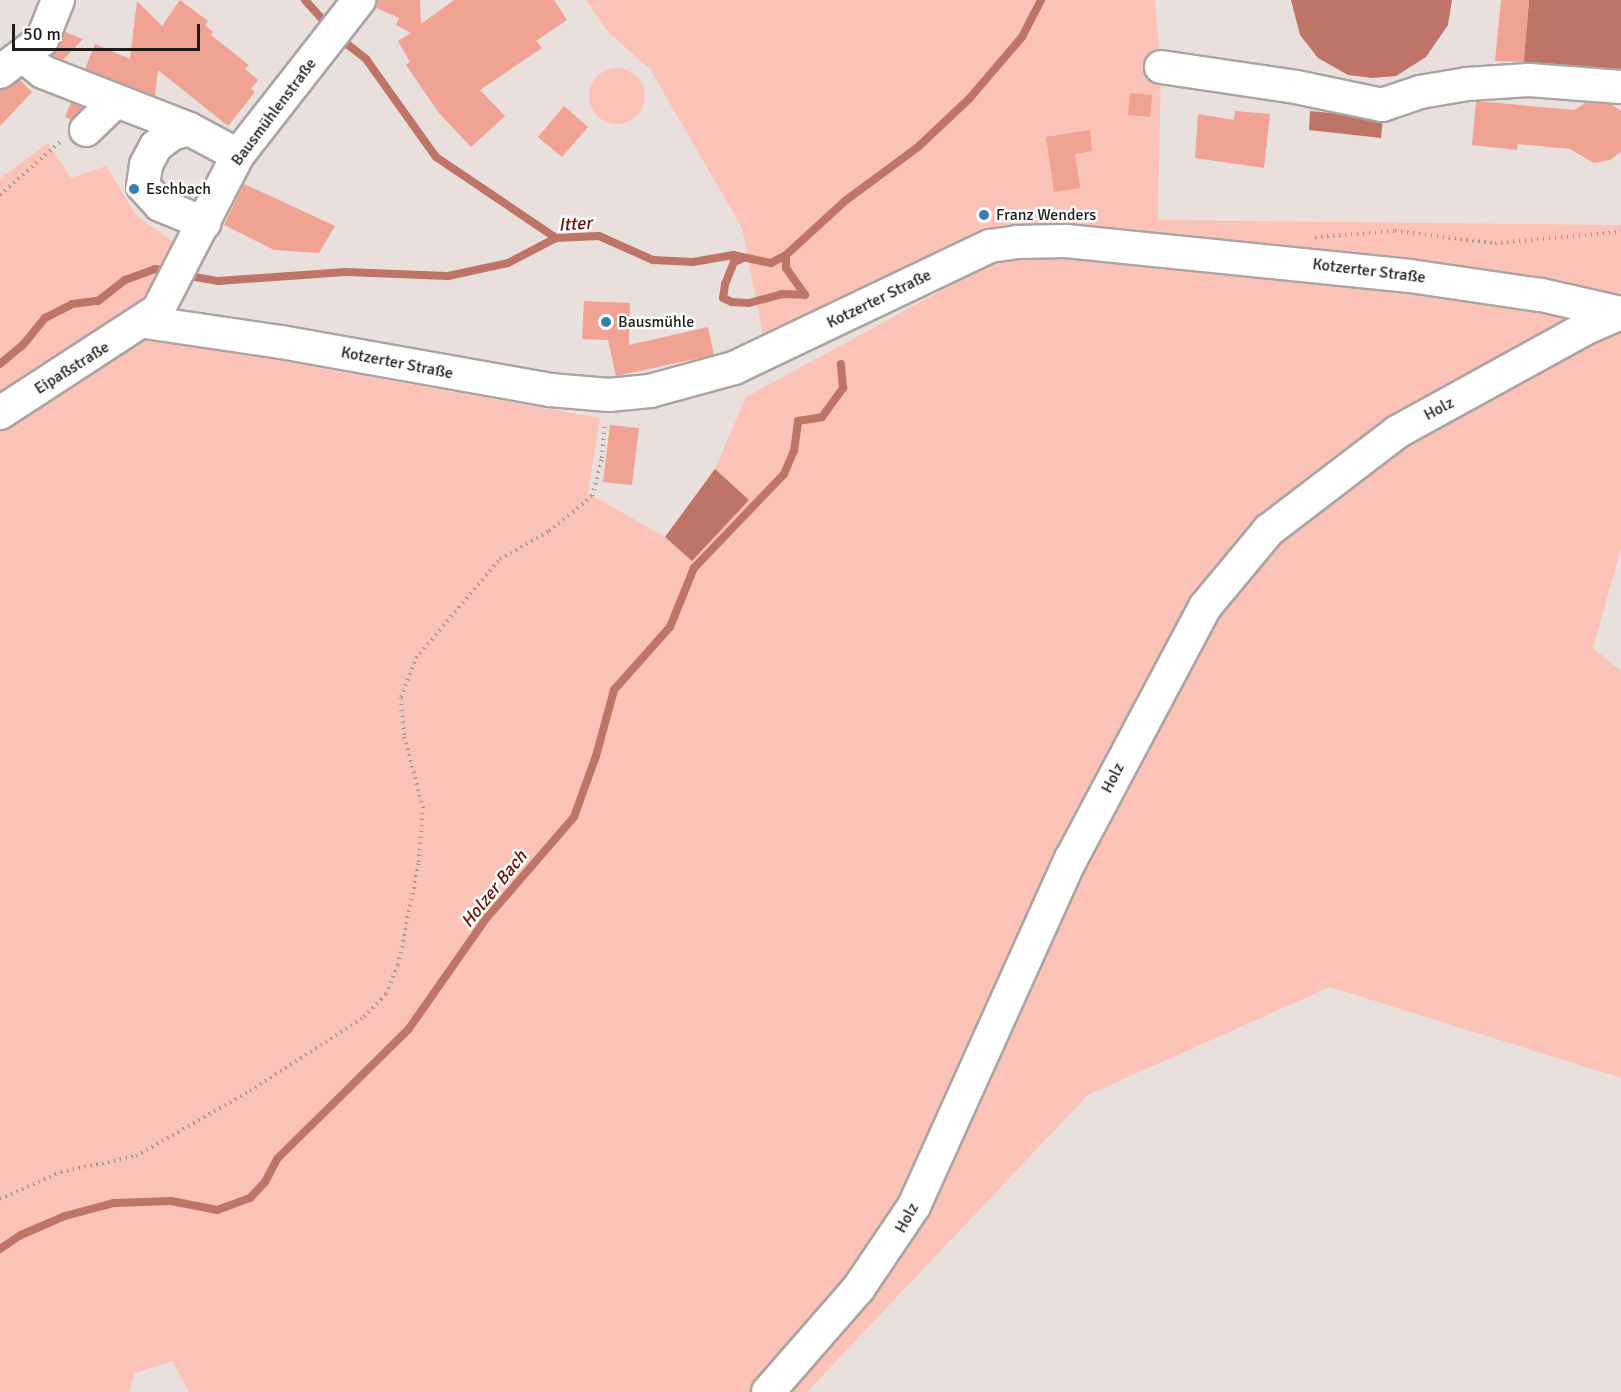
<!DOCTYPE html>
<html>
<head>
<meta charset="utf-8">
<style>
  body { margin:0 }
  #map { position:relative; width:1621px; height:1392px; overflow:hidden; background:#e9e0de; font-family:Signika,sans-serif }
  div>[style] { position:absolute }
  .green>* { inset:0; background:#fbc3b7 }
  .round { border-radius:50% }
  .water>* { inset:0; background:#be7567 }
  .stream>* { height:8px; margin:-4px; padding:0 4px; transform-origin:4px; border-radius:4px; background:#be7567 }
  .building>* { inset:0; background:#f0a293 }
  .path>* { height:4px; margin-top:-2px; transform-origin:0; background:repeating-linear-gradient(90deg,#a19a99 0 1.5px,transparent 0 6px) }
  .roads { filter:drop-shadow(2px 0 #aca4a2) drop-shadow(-2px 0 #aca4a2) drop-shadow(0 2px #aca4a2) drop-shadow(0 -2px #aca4a2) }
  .minor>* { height:32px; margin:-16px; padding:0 16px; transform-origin:16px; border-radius:16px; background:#fff }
  .dots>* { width:16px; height:16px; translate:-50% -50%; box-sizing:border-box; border:3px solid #fff; border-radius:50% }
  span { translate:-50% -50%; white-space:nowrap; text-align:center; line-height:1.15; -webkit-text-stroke:5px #fff; paint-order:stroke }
  .street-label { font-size:16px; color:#1f1c1b }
  .poi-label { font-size:16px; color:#1f1c1b }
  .left { translate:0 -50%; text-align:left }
  .water-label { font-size:18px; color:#6b1104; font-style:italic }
  .scale { position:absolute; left:12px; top:24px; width:188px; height:27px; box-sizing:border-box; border:3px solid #1f1c1b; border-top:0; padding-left:8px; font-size:18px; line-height:21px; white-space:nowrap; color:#1f1c1b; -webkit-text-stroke:4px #fff; paint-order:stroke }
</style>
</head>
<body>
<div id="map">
  <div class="green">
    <div style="clip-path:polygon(586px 0,1155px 0,1161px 67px,1158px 220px,1621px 225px,1621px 549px,1593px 648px,1621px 671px,1621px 1078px,1330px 987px,1088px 1095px,807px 1392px,189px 1392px,172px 1361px,135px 1373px,129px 1392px,0 1392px,0 425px,142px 336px,600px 418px,588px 493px,665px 537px,715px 469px,746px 397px,939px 292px,928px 260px,764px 341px,742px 228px,650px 69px,607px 31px)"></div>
    <div class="round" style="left:589px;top:68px;width:56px;height:56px"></div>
    <div style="clip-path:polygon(48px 143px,71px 178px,106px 166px,136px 215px,175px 243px,154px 292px,0 395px,0 178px)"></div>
  </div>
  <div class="water">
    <div style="clip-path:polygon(1291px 0,1452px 0,1448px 25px,1426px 57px,1396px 76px,1372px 78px,1348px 75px,1318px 58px,1300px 35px)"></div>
    <div style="clip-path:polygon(1529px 0,1621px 0,1621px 73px,1523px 64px)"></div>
    <div style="clip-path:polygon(1310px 111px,1383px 118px,1381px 138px,1309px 130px)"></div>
    <div style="clip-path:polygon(715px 469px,749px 500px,692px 561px,665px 537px)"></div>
  </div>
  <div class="stream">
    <div style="left:305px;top:0;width:38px;rotate:48deg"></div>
    <div style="left:338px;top:37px;width:36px;rotate:38deg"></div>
    <div style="left:366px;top:59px;width:120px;rotate:54.5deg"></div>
    <div style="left:436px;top:157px;width:145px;rotate:34deg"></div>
    <div style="left:743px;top:258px;width:10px;rotate:156deg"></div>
    <div style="left:734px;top:262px;width:24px;rotate:112deg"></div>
    <div style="left:725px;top:284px;width:14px;rotate:98deg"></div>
    <div style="left:723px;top:298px;width:10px;rotate:24deg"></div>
    <div style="left:732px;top:302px;width:17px;rotate:3deg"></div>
    <div style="left:749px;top:303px;width:34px;rotate:-15deg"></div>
    <div style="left:782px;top:294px;width:23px;rotate:2deg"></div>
    <div style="left:805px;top:295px;width:33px;rotate:-125deg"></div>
    <div style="left:786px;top:268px;width:13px;rotate:-90deg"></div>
    <div style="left:184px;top:275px;width:35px;rotate:10deg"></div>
    <div style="left:218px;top:281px;width:128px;rotate:-4deg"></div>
    <div style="left:346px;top:272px;width:102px;rotate:2.2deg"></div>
    <div style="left:448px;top:276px;width:61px;rotate:-12.2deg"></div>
    <div style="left:508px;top:263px;width:54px;rotate:-27.5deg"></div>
    <div style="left:556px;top:238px;width:43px;rotate:-2.7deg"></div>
    <div style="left:599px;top:236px;width:59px;rotate:24deg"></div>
    <div style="left:653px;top:260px;width:40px;rotate:2.9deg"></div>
    <div style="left:693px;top:262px;width:41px;rotate:-9.9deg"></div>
    <div style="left:733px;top:255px;width:39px;rotate:12deg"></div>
    <div style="left:771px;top:263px;width:17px;rotate:-28deg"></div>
    <div style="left:786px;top:255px;width:80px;rotate:-42.5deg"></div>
    <div style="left:845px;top:201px;width:91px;rotate:-36.5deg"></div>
    <div style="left:918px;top:147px;width:70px;rotate:-43.3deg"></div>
    <div style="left:969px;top:99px;width:82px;rotate:-49.5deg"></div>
    <div style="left:1022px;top:37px;width:42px;rotate:-62.8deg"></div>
    <div style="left:0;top:364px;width:30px;rotate:-40deg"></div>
    <div style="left:23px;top:345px;width:35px;rotate:-51deg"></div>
    <div style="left:45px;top:318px;width:30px;rotate:-27deg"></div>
    <div style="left:72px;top:304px;width:26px;rotate:-7deg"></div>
    <div style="left:98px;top:301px;width:34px;rotate:-38deg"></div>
    <div style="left:125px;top:280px;width:32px;rotate:-20deg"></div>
    <div style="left:155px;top:269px;width:15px;rotate:11deg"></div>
    <div style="left:0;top:1249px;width:25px;rotate:-34deg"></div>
    <div style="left:21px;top:1235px;width:48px;rotate:-23.4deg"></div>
    <div style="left:65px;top:1216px;width:51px;rotate:-14.9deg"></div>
    <div style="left:114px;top:1203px;width:57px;rotate:-2deg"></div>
    <div style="left:171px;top:1201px;width:47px;rotate:11.1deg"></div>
    <div style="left:217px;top:1210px;width:35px;rotate:-20deg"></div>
    <div style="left:250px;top:1198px;width:22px;rotate:-47deg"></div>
    <div style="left:265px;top:1182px;width:27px;rotate:-62deg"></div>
    <div style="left:278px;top:1158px;width:182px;rotate:-44.6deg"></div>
    <div style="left:408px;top:1030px;width:134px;rotate:-55deg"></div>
    <div style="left:485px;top:920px;width:136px;rotate:-49.2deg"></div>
    <div style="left:574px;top:817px;width:65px;rotate:-70.2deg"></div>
    <div style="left:596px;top:756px;width:68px;rotate:-74.7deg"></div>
    <div style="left:614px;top:690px;width:84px;rotate:-48.4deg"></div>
    <div style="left:670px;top:627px;width:64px;rotate:-67.9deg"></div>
    <div style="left:694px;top:568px;width:130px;rotate:-46.2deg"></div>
    <div style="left:784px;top:474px;width:25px;rotate:-67deg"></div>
    <div style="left:794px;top:451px;width:30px;rotate:-82deg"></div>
    <div style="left:798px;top:421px;width:24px;rotate:-9deg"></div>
    <div style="left:822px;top:417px;width:36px;rotate:-54deg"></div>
    <div style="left:843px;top:388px;width:24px;rotate:-95deg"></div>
  </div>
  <div class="building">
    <div style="clip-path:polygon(180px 0,208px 21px,205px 25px,213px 32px,211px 35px,249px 65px,245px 69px,258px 80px,251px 89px,255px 92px,228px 126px,158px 70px,155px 96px,85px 69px,95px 44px,130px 59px,137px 1px,162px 26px)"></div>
    <div style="clip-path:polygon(377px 0,420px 0,421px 24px,454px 0,554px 0,567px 20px,536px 41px,542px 48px,480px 90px,505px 116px,471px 147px,439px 113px,406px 65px,410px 62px,398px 41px,411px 33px,396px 25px,399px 18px,375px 7px)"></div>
    <div style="clip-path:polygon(1501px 0,1529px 0,1524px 62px,1495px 61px)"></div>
    <div style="clip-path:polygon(65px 32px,83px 39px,63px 60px,51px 56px)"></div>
    <div style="clip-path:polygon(20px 80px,32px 92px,0 126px,0 90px)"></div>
    <div style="clip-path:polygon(1130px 93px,1152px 95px,1150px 117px,1128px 115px)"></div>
    <div style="clip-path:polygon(1476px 101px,1574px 110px,1587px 102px,1611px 104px,1621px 111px,1621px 152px,1610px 160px,1594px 163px,1570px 149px,1518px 144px,1517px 150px,1472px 145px)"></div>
    <div style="clip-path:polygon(71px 102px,84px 107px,72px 120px,65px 117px)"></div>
    <div style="clip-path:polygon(564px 106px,588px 127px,562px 157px,538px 137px)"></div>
    <div style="clip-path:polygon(1235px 111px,1270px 114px,1264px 168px,1195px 158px,1198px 114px,1234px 120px)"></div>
    <div style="clip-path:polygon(1090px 130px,1092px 151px,1075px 154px,1080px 188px,1054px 192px,1046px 137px)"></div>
    <div style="clip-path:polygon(244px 184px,335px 226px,319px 253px,274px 250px,224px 225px)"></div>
    <div style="clip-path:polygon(584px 301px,630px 303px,629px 345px,708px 327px,714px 355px,616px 376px,608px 340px,582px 339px)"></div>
    <div style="clip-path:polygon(610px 425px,639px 428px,632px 485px,603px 482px)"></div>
  </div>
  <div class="path">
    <div style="left:0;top:195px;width:81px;rotate:-41.5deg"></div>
    <div style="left:1315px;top:237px;width:80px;rotate:-4.3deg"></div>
    <div style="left:1395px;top:231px;width:101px;rotate:6.8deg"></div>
    <div style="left:1495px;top:243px;width:126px;rotate:-5deg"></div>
    <div style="left:0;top:1199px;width:67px;rotate:-23.9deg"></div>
    <div style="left:61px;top:1172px;width:77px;rotate:-12deg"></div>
    <div style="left:136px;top:1156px;width:131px;rotate:-29.7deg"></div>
    <div style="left:250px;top:1091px;width:136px;rotate:-33deg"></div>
    <div style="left:364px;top:1017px;width:32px;rotate:-46deg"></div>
    <div style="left:386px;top:994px;width:31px;rotate:-68deg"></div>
    <div style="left:398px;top:965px;width:105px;rotate:-78.5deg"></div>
    <div style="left:419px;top:862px;width:54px;rotate:-85.8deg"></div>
    <div style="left:423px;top:808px;width:75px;rotate:-104.6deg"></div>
    <div style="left:404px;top:735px;width:38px;rotate:-95deg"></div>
    <div style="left:401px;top:697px;width:42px;rotate:-69deg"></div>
    <div style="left:416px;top:658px;width:130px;rotate:-49.7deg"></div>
    <div style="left:500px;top:559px;width:56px;rotate:-29.7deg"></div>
    <div style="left:549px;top:531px;width:55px;rotate:-39.1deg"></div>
    <div style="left:592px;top:496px;width:39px;rotate:-75deg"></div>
    <div style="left:602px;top:458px;width:36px;rotate:-85deg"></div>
  </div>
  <div class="roads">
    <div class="minor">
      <div style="left:24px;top:57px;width:24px;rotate:38deg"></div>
      <div style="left:43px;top:72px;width:157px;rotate:21.3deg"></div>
      <div style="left:189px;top:129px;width:55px;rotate:28deg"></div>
      <div style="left:1161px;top:67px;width:136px;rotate:8.4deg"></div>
      <div style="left:1296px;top:87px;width:88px;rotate:11.8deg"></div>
      <div style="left:1382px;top:105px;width:40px;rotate:-18.9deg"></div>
      <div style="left:1420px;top:92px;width:48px;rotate:-9.7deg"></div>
      <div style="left:1467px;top:84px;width:62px;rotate:-3.7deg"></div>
      <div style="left:1529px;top:80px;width:92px;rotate:4.4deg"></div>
      <div style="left:0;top:72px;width:53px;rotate:-37.3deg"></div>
      <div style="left:42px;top:40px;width:43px;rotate:-68.2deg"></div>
      <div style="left:189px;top:129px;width:18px;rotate:164deg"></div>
      <div style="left:172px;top:134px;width:20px;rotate:143deg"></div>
      <div style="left:156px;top:146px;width:21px;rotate:118deg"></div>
      <div style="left:146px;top:165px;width:21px;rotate:98deg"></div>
      <div style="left:143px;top:186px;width:25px;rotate:48deg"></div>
      <div style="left:160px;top:205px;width:48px;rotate:22.2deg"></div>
      <div style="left:86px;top:130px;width:42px;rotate:-44deg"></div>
      <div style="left:145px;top:322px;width:137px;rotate:8.4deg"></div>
      <div style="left:281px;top:342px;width:273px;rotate:10.1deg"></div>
      <div style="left:550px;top:390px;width:59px;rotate:4.8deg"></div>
      <div style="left:609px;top:395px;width:41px;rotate:-5.6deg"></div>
      <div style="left:650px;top:391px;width:87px;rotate:-15.3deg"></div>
      <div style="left:734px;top:368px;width:284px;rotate:-25.5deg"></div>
      <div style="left:990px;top:246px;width:27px;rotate:-8deg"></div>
      <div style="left:1017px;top:242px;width:49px;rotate:-1.2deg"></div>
      <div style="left:1066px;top:241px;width:346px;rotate:5.8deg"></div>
      <div style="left:1410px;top:276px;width:132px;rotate:8.3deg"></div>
      <div style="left:1541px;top:295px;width:82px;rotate:12.7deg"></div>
      <div style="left:0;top:413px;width:189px;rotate:-33.1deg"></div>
      <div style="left:158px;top:310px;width:174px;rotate:-62.7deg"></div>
      <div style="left:238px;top:155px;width:197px;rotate:-52deg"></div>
      <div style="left:768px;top:1392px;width:137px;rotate:-48.9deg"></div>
      <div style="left:858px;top:1289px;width:100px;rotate:-56deg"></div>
      <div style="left:914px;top:1206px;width:381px;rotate:-65.7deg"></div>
      <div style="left:1071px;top:859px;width:285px;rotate:-62deg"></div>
      <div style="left:1205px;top:607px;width:100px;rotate:-50.3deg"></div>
      <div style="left:1269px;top:530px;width:161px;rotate:-37.4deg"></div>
      <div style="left:1397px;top:432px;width:213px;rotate:-28.8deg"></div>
      <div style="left:1584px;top:329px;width:40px;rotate:-23.4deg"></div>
    </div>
  </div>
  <div class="dots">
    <div style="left:134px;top:189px;background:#3480b3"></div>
    <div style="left:984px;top:215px;background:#3480b3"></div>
    <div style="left:606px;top:322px;background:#3480b3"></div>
  </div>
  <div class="street-label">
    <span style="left:274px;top:112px;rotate:-53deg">Bausmühlenstraße</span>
    <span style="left:1369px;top:271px;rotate:7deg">Kotzerter Straße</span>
    <span style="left:879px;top:299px;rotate:-26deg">Kotzerter Straße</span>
    <span style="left:397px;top:363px;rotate:11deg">Kotzerter Straße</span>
    <span style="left:72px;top:368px;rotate:-32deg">Eipaßstraße</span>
    <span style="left:1439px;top:409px;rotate:-28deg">Holz</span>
    <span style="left:1113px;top:778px;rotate:-63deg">Holz</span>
    <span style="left:907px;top:1218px;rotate:-61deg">Holz</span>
  </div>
  <div class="poi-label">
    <span class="left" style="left:146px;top:189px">Eschbach</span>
    <span class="left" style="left:996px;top:215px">Franz Wenders</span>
    <span class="left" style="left:618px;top:322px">Bausmühle</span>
  </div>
  <div class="water-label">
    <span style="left:575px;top:224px;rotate:-4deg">Itter</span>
    <span style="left:494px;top:889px;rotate:-51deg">Holzer Bach</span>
  </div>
  <div class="scale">50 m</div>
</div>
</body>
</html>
